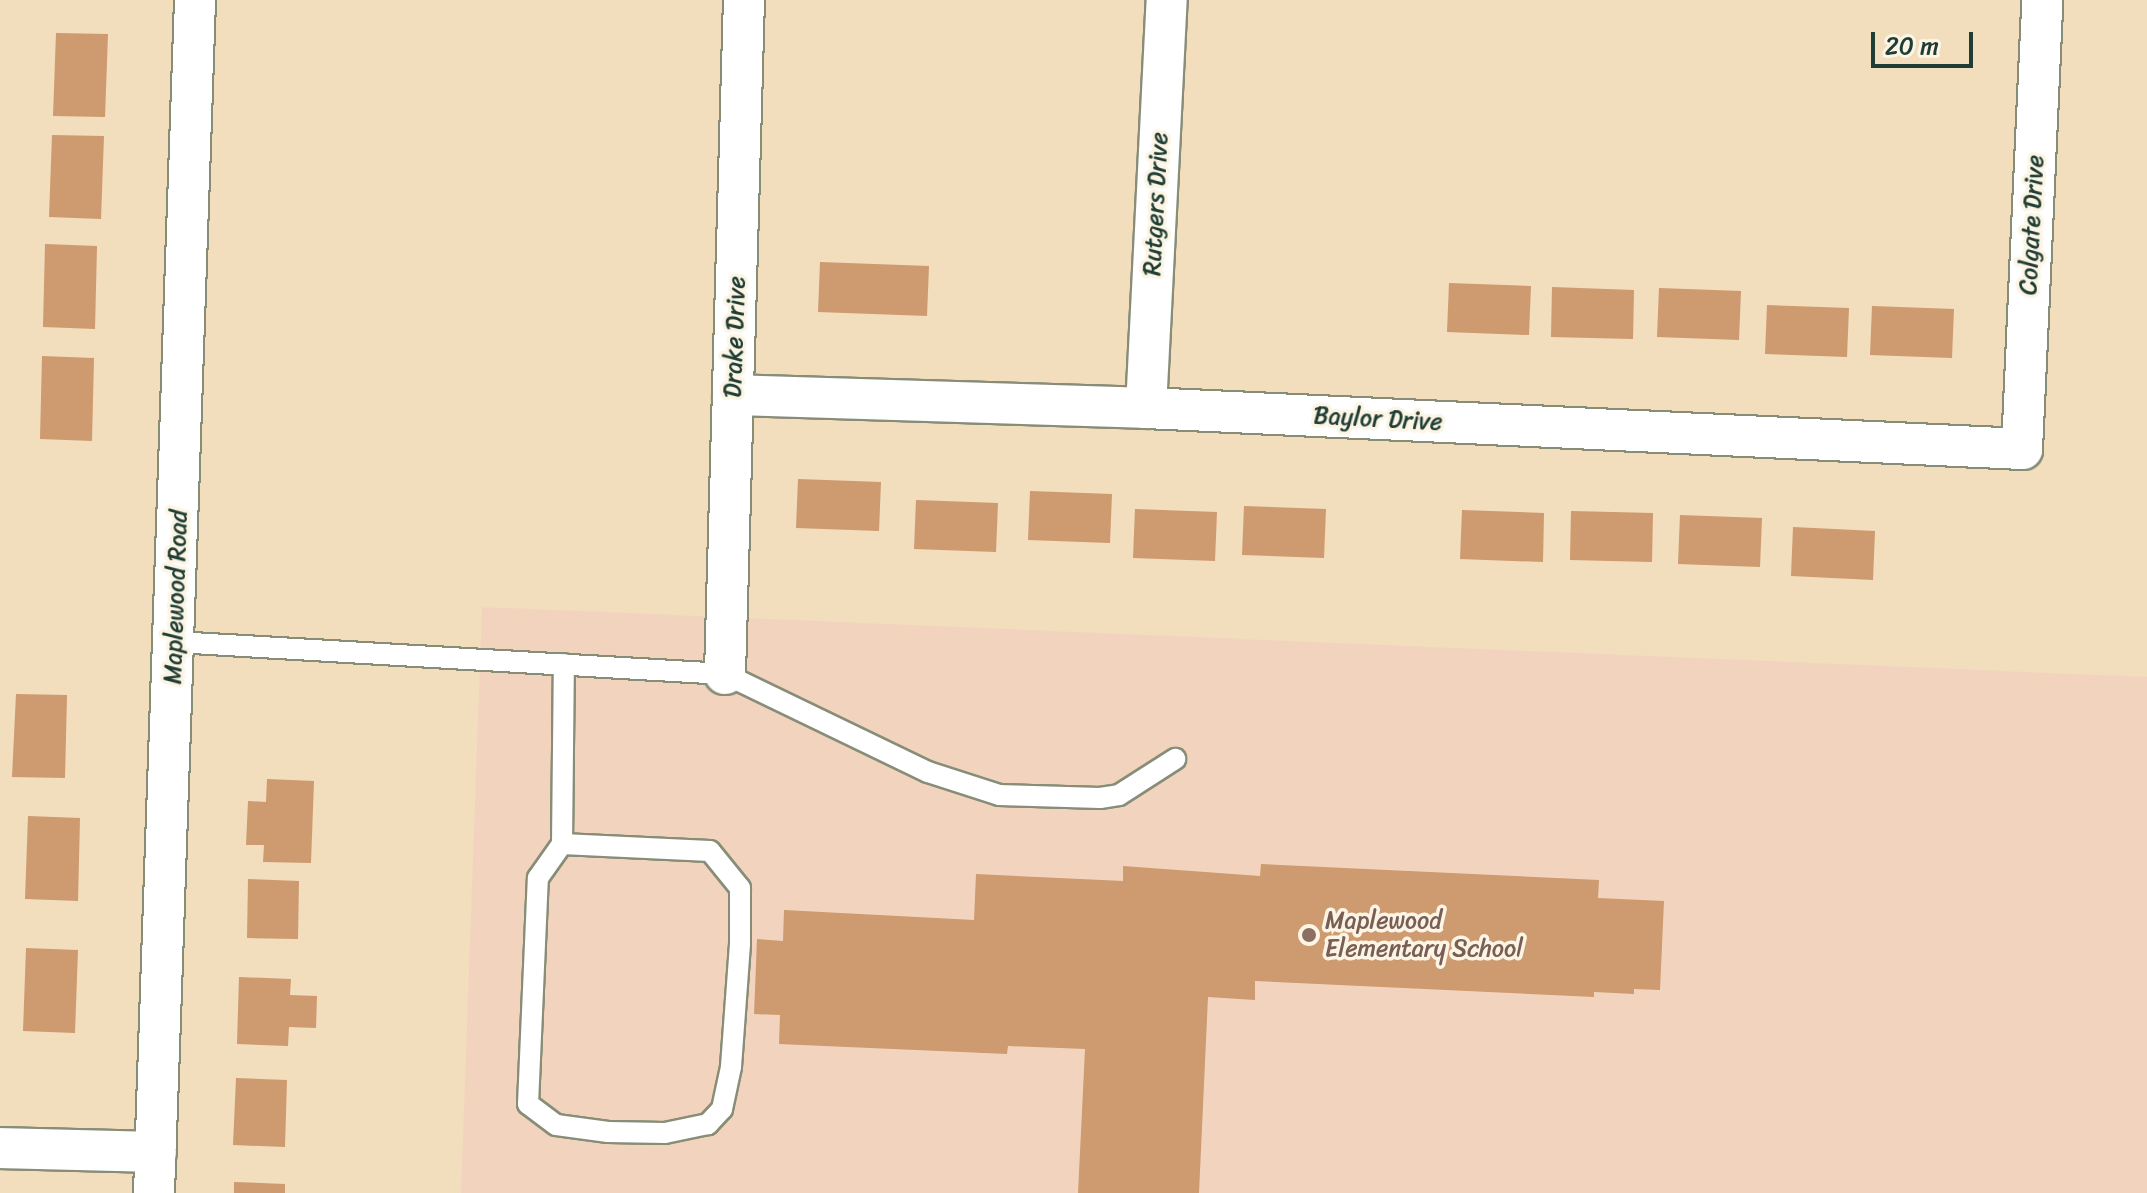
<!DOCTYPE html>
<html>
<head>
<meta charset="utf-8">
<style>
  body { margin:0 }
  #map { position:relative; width:2147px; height:1193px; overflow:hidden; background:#f2ddbd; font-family:Sriracha,sans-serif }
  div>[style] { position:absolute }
  .built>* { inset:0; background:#f2d4be }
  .building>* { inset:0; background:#ce9a6f }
  .roads { filter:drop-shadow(2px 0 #888d78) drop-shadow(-2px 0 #888d78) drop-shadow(0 2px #888d78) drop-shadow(0 -2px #888d78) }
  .service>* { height:20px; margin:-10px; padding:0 10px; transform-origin:10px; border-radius:10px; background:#fff }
  .minor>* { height:40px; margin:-20px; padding:0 20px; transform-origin:20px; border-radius:20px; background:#fff }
  .dots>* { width:22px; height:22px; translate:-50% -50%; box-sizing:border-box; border:4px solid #fcf5e5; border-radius:50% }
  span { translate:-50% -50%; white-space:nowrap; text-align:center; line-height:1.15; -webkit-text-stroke:7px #fcf5e5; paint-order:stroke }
  .street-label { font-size:24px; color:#1f3d34 }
  .education-label { font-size:24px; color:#785e54 }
  .left { translate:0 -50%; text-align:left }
  .scale { position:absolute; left:1871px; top:32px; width:102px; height:36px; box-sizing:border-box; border:4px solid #1f3d34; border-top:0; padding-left:10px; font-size:24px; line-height:28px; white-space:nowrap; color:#1f3d34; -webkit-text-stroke:6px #fcf5e5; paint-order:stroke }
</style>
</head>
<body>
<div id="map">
  <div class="built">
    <div style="clip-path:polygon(482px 607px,2147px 677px,2147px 1193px,461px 1193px)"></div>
  </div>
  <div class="building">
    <div style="clip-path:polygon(56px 33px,108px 34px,105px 117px,53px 116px)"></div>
    <div style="clip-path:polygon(52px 135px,104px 136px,101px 219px,49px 217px)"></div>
    <div style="clip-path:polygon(45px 244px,97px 246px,95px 329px,43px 327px)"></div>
    <div style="clip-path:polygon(820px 262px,929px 266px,927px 316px,818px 312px)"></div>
    <div style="clip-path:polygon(1449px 283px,1531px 286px,1529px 335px,1447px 332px)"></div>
    <div style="clip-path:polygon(1552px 287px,1634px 290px,1633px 339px,1551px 337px)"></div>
    <div style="clip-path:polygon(1659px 288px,1741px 291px,1739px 340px,1657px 337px)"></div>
    <div style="clip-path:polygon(1767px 305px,1849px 308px,1847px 357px,1765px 354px)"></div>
    <div style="clip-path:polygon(1872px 306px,1954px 309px,1952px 358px,1870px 355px)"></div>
    <div style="clip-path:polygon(42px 356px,94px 358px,92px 441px,40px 439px)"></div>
    <div style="clip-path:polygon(798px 479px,881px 482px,879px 531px,796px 528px)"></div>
    <div style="clip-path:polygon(1030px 491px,1112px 494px,1110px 543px,1028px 540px)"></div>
    <div style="clip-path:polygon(916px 500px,998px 503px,996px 552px,914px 549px)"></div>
    <div style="clip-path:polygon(1244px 506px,1326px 509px,1324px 558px,1242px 555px)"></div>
    <div style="clip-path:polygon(1135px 509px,1217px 512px,1215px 561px,1133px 558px)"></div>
    <div style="clip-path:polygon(1462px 510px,1544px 513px,1543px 562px,1460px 559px)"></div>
    <div style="clip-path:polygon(1571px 511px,1653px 513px,1652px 562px,1570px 560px)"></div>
    <div style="clip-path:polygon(1680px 515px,1762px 518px,1760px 567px,1678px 564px)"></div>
    <div style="clip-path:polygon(1793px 527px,1875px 531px,1873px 580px,1791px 576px)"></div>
    <div style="clip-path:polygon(16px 694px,67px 695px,65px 778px,12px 777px)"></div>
    <div style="clip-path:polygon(267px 779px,314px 781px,311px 863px,263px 862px,264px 845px,246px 845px,248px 801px,266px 802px)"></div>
    <div style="clip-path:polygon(28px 816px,80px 818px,78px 901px,25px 899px)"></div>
    <div style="clip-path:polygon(1261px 864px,1599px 880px,1598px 898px,1664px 901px,1660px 990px,1634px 989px,1634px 994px,1594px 992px,1594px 997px,1255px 981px,1255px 1000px,1208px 997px,1199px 1193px,1078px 1193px,1085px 1049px,1008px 1046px,1007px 1054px,779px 1044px,780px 1015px,754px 1014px,757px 939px,783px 941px,784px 910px,974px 920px,976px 874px,1123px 881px,1123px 866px,1260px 876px)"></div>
    <div style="clip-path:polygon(248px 879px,299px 881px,298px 939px,247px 938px)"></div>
    <div style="clip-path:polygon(26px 948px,78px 950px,75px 1033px,23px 1031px)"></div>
    <div style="clip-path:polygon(239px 977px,291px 979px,290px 995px,317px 996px,316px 1028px,289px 1027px,288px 1046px,237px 1044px)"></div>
    <div style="clip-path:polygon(236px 1078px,287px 1080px,285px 1147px,233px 1145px)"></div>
    <div style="clip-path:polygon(234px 1182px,285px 1184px,285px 1193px,234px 1193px)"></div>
  </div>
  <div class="roads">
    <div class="service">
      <div style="left:175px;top:642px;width:551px;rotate:3.33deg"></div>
      <div style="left:725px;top:674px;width:225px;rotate:25.8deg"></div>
      <div style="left:928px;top:772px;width:75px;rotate:17.9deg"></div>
      <div style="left:999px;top:795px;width:101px;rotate:1.7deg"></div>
      <div style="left:1100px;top:798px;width:19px;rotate:-9deg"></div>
      <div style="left:1119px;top:795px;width:67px;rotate:-32.7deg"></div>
      <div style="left:562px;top:844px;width:148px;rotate:2.7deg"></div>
      <div style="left:710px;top:851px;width:48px;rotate:51deg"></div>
      <div style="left:740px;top:888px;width:56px;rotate:90deg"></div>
      <div style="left:740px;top:944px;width:123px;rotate:94.2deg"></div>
      <div style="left:731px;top:1067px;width:43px;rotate:102.1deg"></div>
      <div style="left:722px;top:1109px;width:21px;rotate:133deg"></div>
      <div style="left:708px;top:1124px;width:44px;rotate:168.2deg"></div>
      <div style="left:665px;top:1133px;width:57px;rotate:-179deg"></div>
      <div style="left:608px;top:1132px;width:52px;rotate:-172.3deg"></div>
      <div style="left:556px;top:1125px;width:35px;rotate:-143deg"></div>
      <div style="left:528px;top:1104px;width:226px;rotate:-87.5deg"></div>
      <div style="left:538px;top:878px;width:42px;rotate:-54.8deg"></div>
      <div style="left:562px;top:844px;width:180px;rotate:-89.4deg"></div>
    </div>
    <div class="minor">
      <div style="left:733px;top:395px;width:413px;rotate:1.8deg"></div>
      <div style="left:1146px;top:408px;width:877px;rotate:2.68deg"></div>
      <div style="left:2022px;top:449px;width:449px;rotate:-87.4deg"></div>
      <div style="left:1146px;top:408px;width:409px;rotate:-87.1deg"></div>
      <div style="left:725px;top:674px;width:674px;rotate:-88.39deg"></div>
      <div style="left:0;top:1148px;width:156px;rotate:1.5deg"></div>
      <div style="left:154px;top:1193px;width:1194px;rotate:-88.03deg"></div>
    </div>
  </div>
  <div class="dots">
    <div style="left:1309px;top:935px;background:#8d6e63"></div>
  </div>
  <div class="street-label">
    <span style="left:1156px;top:204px;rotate:-87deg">Rutgers Drive</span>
    <span style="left:2032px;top:225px;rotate:-87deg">Colgate Drive</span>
    <span style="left:735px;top:337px;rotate:-88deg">Drake Drive</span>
    <span style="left:1378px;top:419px;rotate:3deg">Baylor Drive</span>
    <span style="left:176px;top:597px;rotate:-88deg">Maplewood Road</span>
  </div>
  <div class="education-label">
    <span class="left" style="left:1325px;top:935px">Maplewood<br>Elementary School</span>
  </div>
  <div class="scale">20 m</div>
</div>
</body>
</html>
